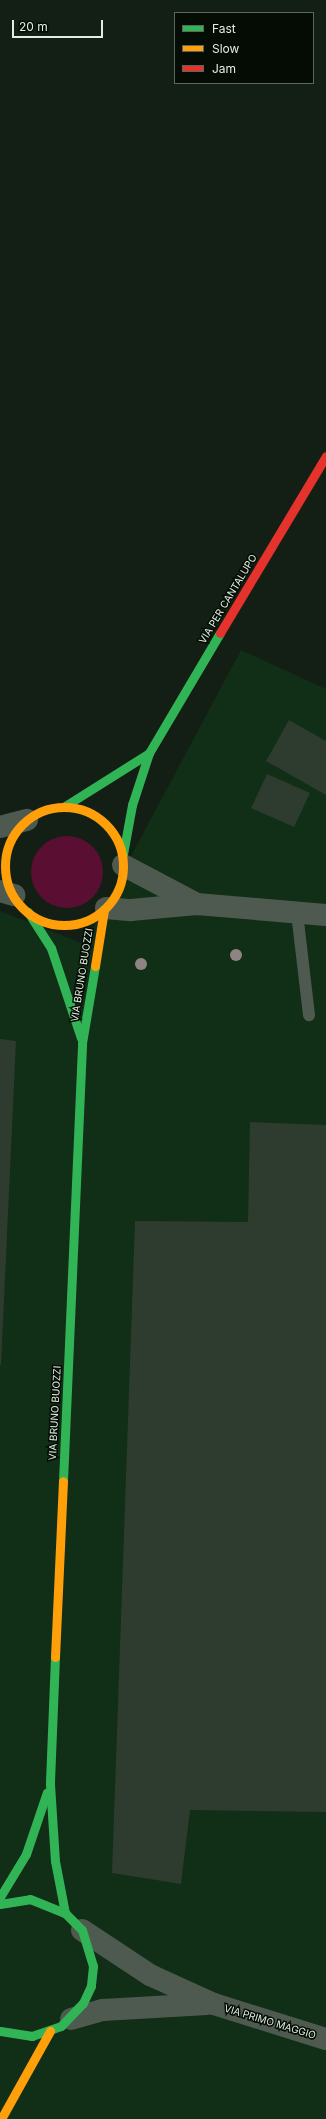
<!DOCTYPE html>
<html>
<head>
<meta charset="utf-8">
<style>
  body { margin:0 }
  #map { position:relative; width:326px; height:2119px; overflow:hidden; background:#131f14; font-family:Inter,sans-serif }
  div>[style] { position:absolute }
  .built>* { inset:0; background:#112e17 }
  .green>* { inset:0; background:#5a0f32 }
  .round { border-radius:50% }
  .building>* { inset:0; background:#2e3c30 }
  .lane>* { height:12px; margin:-6px; padding:0 6px; transform-origin:6px; border-radius:6px; background:#4e5a4f }
  .street>* { height:22px; margin:-11px; padding:0 11px; transform-origin:11px; border-radius:11px; background:#4e5a4f }
  .fast>* { height:9px; margin:-4.5px; padding:0 4.5px; transform-origin:4.5px; border-radius:4.5px; background:#30b455 }
  .slow>* { height:9px; margin:-4.5px; padding:0 4.5px; transform-origin:4.5px; border-radius:4.5px; background:#ff9f0a }
  .slow>.ring { margin:-4.5px; padding:0; box-sizing:content-box; background:none; border:9px solid #ff9f0a; border-radius:50% }
  .jam>* { height:9px; margin:-4.5px; padding:0 4.5px; transform-origin:4.5px; border-radius:4.5px; background:#e5322d }
  .trees>* { width:12px; height:12px; margin:-6px; border-radius:50%; background:#8e8484 }
  span { translate:-50% -50%; white-space:nowrap; text-align:center; line-height:1.15; -webkit-text-stroke:3px #040c04; paint-order:stroke }
  .street-label { font-size:10px; color:#dfeee0 }
  .legend { position:absolute; left:174px; top:12px; width:140px; height:72px; box-sizing:border-box; background:#040c04; border:1px solid #5c665c; margin:0; padding:5px 7px; list-style:none; font-size:12px; color:#dfeee0 }
  .legend li { display:flex; align-items:center; gap:8px; height:20px }
  .legend b { width:20px; border:1px solid #5c665c }
  .scale { position:absolute; left:12px; top:20px; width:91px; height:18px; box-sizing:border-box; border:2px solid #dfeee0; border-top:0; padding-left:5px; font-size:12px; line-height:14px; white-space:nowrap; color:#dfeee0; -webkit-text-stroke:3px #040c04; paint-order:stroke }
</style>
</head>
<body>
<div id="map">
  <div class="built">
    <div style="clip-path:polygon(241px 650px,326px 689px,326px 2119px,0 2119px,0 911px,84px 944px)"></div>
  </div>
  <div class="green">
    <div class="round" style="left:31px;top:836px;width:72px;height:72px"></div>
  </div>
  <div class="building">
    <div style="clip-path:polygon(289px 720px,326px 741px,326px 795px,266px 761px)"></div>
    <div style="clip-path:polygon(267px 774px,310px 793px,294px 827px,251px 808px)"></div>
    <div style="clip-path:polygon(0 1039px,16px 1041px,1px 1365px,0 1365px)"></div>
    <div style="clip-path:polygon(250px 1122px,326px 1125px,326px 1812px,190px 1810px,181px 1884px,112px 1873px,135px 1221px,248px 1222px)"></div>
  </div>
  <div class="lane">
    <div style="left:297px;top:913px;width:103px;rotate:83.3deg"></div>
  </div>
  <div class="street">
    <div style="left:0;top:827px;width:28px;rotate:-15deg"></div>
    <div style="left:123px;top:865px;width:84px;rotate:27.8deg"></div>
    <div style="left:0;top:891px;width:15px;rotate:16deg"></div>
    <div style="left:106px;top:908px;width:25px;rotate:5deg"></div>
    <div style="left:131px;top:910px;width:66px;rotate:-5.2deg"></div>
    <div style="left:197px;top:904px;width:129px;rotate:4.9deg"></div>
    <div style="left:82px;top:1930px;width:82px;rotate:33.5deg"></div>
    <div style="left:150px;top:1975px;width:70px;rotate:24.4deg"></div>
    <div style="left:214px;top:2004px;width:117px;rotate:17.4deg"></div>
    <div style="left:71px;top:2019px;width:33px;rotate:-16deg"></div>
    <div style="left:103px;top:2010px;width:104px;rotate:-3.3deg"></div>
  </div>
  <div class="fast">
    <div style="left:65px;top:806px;width:99px;rotate:-32.2deg"></div>
    <div style="left:123px;top:854px;width:50px;rotate:-79.6deg"></div>
    <div style="left:132px;top:805px;width:55px;rotate:-71.9deg"></div>
    <div style="left:149px;top:753px;width:139px;rotate:-59.4deg"></div>
    <div style="left:28px;top:912px;width:43px;rotate:57.4deg"></div>
    <div style="left:51px;top:948px;width:95px;rotate:71.6deg"></div>
    <div style="left:63px;top:1481px;width:438px;rotate:-87.5deg"></div>
    <div style="left:82px;top:1043px;width:78px;rotate:-80.4deg"></div>
    <div style="left:55px;top:1657px;width:127px;rotate:92.3deg"></div>
    <div style="left:50px;top:1784px;width:77px;rotate:86.3deg"></div>
    <div style="left:55px;top:1861px;width:53px;rotate:79.1deg"></div>
    <div style="left:0;top:1897px;width:50px;rotate:-58.8deg"></div>
    <div style="left:26px;top:1854px;width:65px;rotate:-71.3deg"></div>
    <div style="left:0;top:1904px;width:30px;rotate:-9deg"></div>
    <div style="left:30px;top:1899px;width:38px;rotate:22deg"></div>
    <div style="left:65px;top:1913px;width:24px;rotate:45deg"></div>
    <div style="left:82px;top:1930px;width:38px;rotate:73deg"></div>
    <div style="left:93px;top:1966px;width:20px;rotate:96deg"></div>
    <div style="left:91px;top:1986px;width:19px;rotate:115deg"></div>
    <div style="left:83px;top:2003px;width:32px;rotate:134deg"></div>
    <div style="left:61px;top:2026px;width:31px;rotate:161deg"></div>
    <div style="left:32px;top:2036px;width:32px;rotate:-171deg"></div>
  </div>
  <div class="slow">
    <div class="ring" style="left:5px;top:807px;width:109px;height:109px"></div>
    <div style="left:95px;top:966px;width:57px;rotate:-80.9deg"></div>
    <div style="left:55px;top:1657px;width:176px;rotate:-87.4deg"></div>
    <div style="left:1px;top:2119px;width:101px;rotate:-60.9deg"></div>
  </div>
  <div class="jam">
    <div style="left:220px;top:633px;width:206px;rotate:-59.1deg"></div>
  </div>
  <div class="trees">
    <div style="left:236px;top:955px"></div>
    <div style="left:141px;top:964px"></div>
  </div>
  <div class="street-label">
    <span style="left:228px;top:599px;rotate:-59deg">VIA PER CANTALUPO</span>
    <span style="left:82px;top:975px;rotate:-81deg">VIA BRUNO BUOZZI</span>
    <span style="left:55px;top:1413px;rotate:-87deg">VIA BRUNO BUOZZI</span>
    <span style="left:270px;top:2022px;rotate:17deg">VIA PRIMO MAGGIO</span>
  </div>
  <ul class="legend">
  <li><b style="height:5px;background:#30b455"></b>Fast</li>
  <li><b style="height:5px;background:#ff9f0a"></b>Slow</li>
  <li><b style="height:5px;background:#e5322d"></b>Jam</li>
  </ul>
  <div class="scale">20 m</div>
</div>
</body>
</html>
